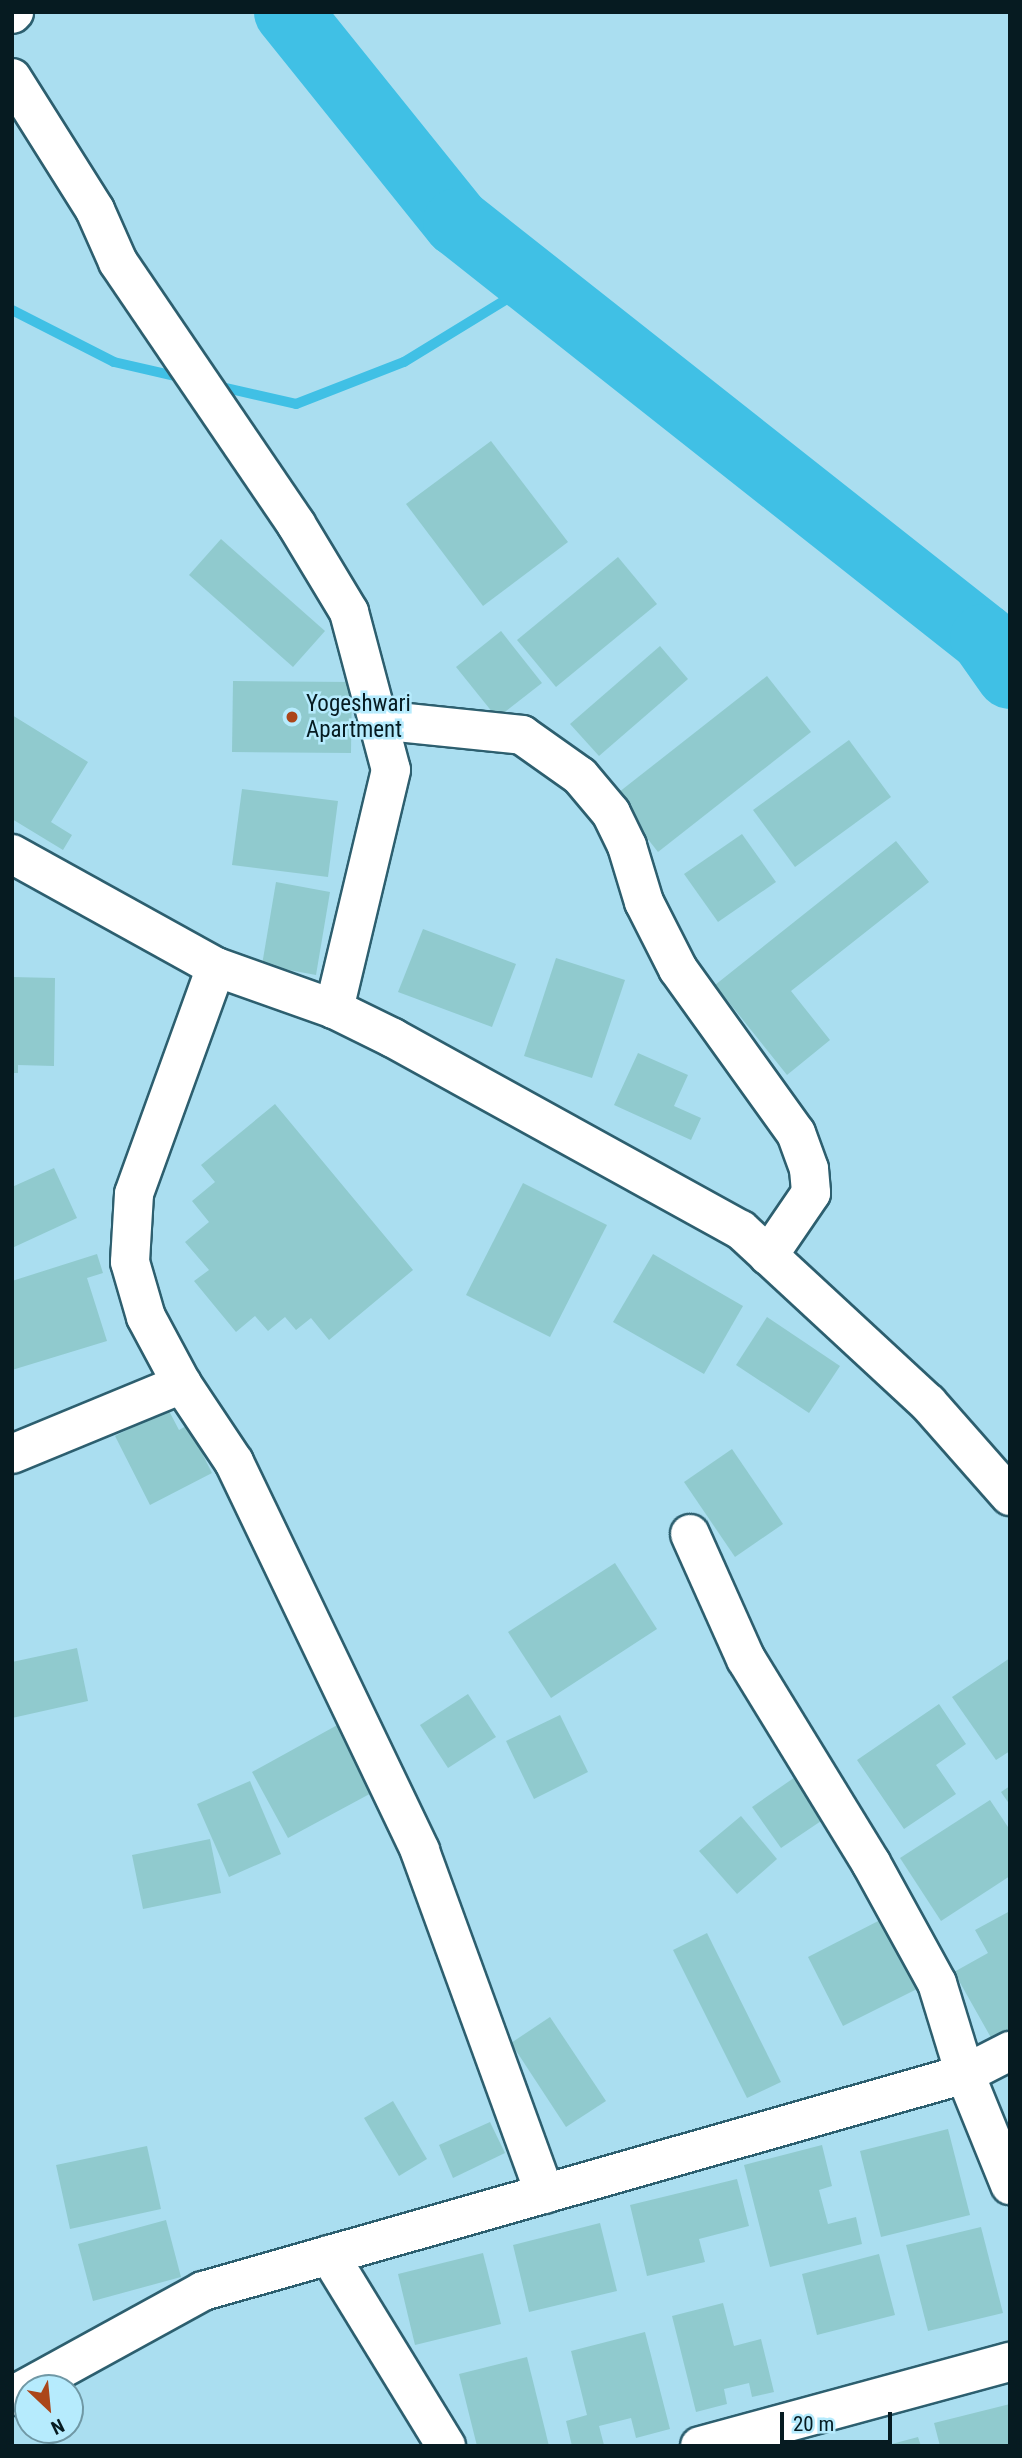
<!DOCTYPE html>
<html>
<head>
<meta charset="utf-8">
<style>
  body { margin:0 }
  #map { position:relative; width:1022px; height:2458px; overflow:hidden; background:#aadef0; font-family:"Roboto Condensed",sans-serif }
  div>[style] { position:absolute }
  .stream>* { height:10px; margin:-5px; padding:0 5px; transform-origin:5px; border-radius:5px; background:#40c0e5 }
  .river>* { height:68px; margin:-34px; padding:0 34px; transform-origin:34px; border-radius:34px; background:#40c0e5 }
  .building>* { inset:0; background:#90cace }
  .roads { filter:drop-shadow(2px 0 #2d5f6f) drop-shadow(-2px 0 #2d5f6f) drop-shadow(0 2px #2d5f6f) drop-shadow(0 -2px #2d5f6f) }
  .street>* { height:38px; margin:-19px; padding:0 19px; transform-origin:19px; border-radius:19px; background:#fff }
  .secondary>* { height:38px; margin:-19px; padding:0 19px; transform-origin:19px; border-radius:19px; background:#fff }
  .dots>* { width:19px; height:19px; translate:-50% -50%; box-sizing:border-box; border:4px solid #b6ebfd; border-radius:50% }
  span { translate:-50% -50%; white-space:nowrap; text-align:center; line-height:1.15; -webkit-text-stroke:5px #b6ebfd; paint-order:stroke }
  .poi-label { font-size:23px; color:#061b21 }
  .left { translate:0 -50%; text-align:left }
  .frame { position:absolute; inset:0; border:14px solid #061b21; pointer-events:none }
  .north { position:absolute; left:14px; top:2374px; width:70px; height:70px; box-sizing:border-box; background:#b6ebfd; border:2px solid #7098a5; border-radius:50%; rotate:154deg; font-size:19px; font-weight:700; line-height:28px; text-align:center; color:#061b21 }
  .north::after { content:''; display:block; margin:auto; width:24px; height:32px; background:#ab461a; clip-path:polygon(50% 0,100% 100%,50% 72%,0 100%) }
  .scale { position:absolute; left:780px; top:2412px; width:112px; height:32px; box-sizing:border-box; border:4px solid #061b21; border-top:0; padding-left:9px; font-size:21px; line-height:24px; white-space:nowrap; color:#061b21; -webkit-text-stroke:5px #b6ebfd; paint-order:stroke }
</style>
</head>
<body>
<div id="map">
  <div class="stream">
    <div style="left:12px;top:310px;width:114px;rotate:27deg"></div>
    <div style="left:114px;top:362px;width:72px;rotate:12.9deg"></div>
    <div style="left:213px;top:385px;width:85px;rotate:12.9deg"></div>
    <div style="left:296px;top:404px;width:116px;rotate:-21.3deg"></div>
    <div style="left:404px;top:362px;width:151px;rotate:-31.5deg"></div>
  </div>
  <div class="river">
    <div style="left:288px;top:12px;width:270px;rotate:51.2deg"></div>
    <div style="left:457px;top:222px;width:671px;rotate:38.29deg"></div>
    <div style="left:984px;top:638px;width:45px;rotate:54.9deg"></div>
  </div>
  <div class="building">
    <div style="clip-path:polygon(491px 441px,568px 542px,483px 606px,406px 504px)"></div>
    <div style="clip-path:polygon(221px 539px,325px 631px,293px 667px,189px 575px)"></div>
    <div style="clip-path:polygon(618px 557px,657px 604px,556px 687px,517px 640px)"></div>
    <div style="clip-path:polygon(501px 631px,542px 683px,497px 718px,456px 667px)"></div>
    <div style="clip-path:polygon(660px 646px,688px 679px,599px 756px,570px 724px)"></div>
    <div style="clip-path:polygon(767px 676px,811px 732px,658px 852px,614px 796px)"></div>
    <div style="clip-path:polygon(233px 681px,352px 682px,351px 753px,232px 752px)"></div>
    <div style="clip-path:polygon(12px 715px,88px 762px,51px 822px,72px 835px,63px 850px,12px 819px)"></div>
    <div style="clip-path:polygon(849px 740px,891px 797px,795px 867px,753px 810px)"></div>
    <div style="clip-path:polygon(242px 789px,338px 801px,328px 877px,232px 865px)"></div>
    <div style="clip-path:polygon(742px 834px,776px 882px,718px 922px,684px 874px)"></div>
    <div style="clip-path:polygon(896px 841px,929px 882px,791px 991px,830px 1040px,787px 1075px,715px 985px)"></div>
    <div style="clip-path:polygon(276px 882px,330px 892px,316px 975px,262px 965px)"></div>
    <div style="clip-path:polygon(423px 929px,516px 964px,492px 1027px,398px 992px)"></div>
    <div style="clip-path:polygon(556px 958px,625px 980px,592px 1078px,524px 1056px)"></div>
    <div style="clip-path:polygon(12px 977px,55px 978px,54px 1066px,18px 1065px,18px 1073px,12px 1073px)"></div>
    <div style="clip-path:polygon(638px 1053px,688px 1075px,674px 1106px,701px 1118px,691px 1140px,614px 1105px)"></div>
    <div style="clip-path:polygon(275px 1104px,413px 1270px,329px 1340px,311px 1318px,296px 1330px,285px 1317px,268px 1331px,255px 1316px,236px 1332px,194px 1281px,209px 1270px,185px 1242px,209px 1222px,192px 1201px,215px 1182px,201px 1165px)"></div>
    <div style="clip-path:polygon(54px 1168px,77px 1218px,12px 1248px,12px 1187px)"></div>
    <div style="clip-path:polygon(523px 1183px,607px 1225px,550px 1337px,466px 1295px)"></div>
    <div style="clip-path:polygon(97px 1254px,103px 1273px,87px 1278px,107px 1341px,12px 1370px,12px 1281px)"></div>
    <div style="clip-path:polygon(653px 1254px,743px 1306px,704px 1374px,613px 1322px)"></div>
    <div style="clip-path:polygon(767px 1317px,840px 1366px,809px 1413px,736px 1365px)"></div>
    <div style="clip-path:polygon(168px 1409px,179px 1430px,188px 1425px,212px 1473px,150px 1505px,115px 1436px)"></div>
    <div style="clip-path:polygon(732px 1449px,783px 1524px,735px 1557px,684px 1482px)"></div>
    <div style="clip-path:polygon(615px 1563px,657px 1629px,551px 1698px,508px 1632px)"></div>
    <div style="clip-path:polygon(77px 1648px,88px 1701px,12px 1718px,12px 1662px)"></div>
    <div style="clip-path:polygon(1010px 1658px,1010px 1751px,996px 1760px,952px 1697px)"></div>
    <div style="clip-path:polygon(468px 1694px,496px 1737px,448px 1768px,420px 1725px)"></div>
    <div style="clip-path:polygon(939px 1704px,966px 1744px,936px 1765px,956px 1794px,904px 1829px,857px 1760px)"></div>
    <div style="clip-path:polygon(560px 1715px,588px 1772px,534px 1799px,506px 1741px)"></div>
    <div style="clip-path:polygon(341px 1723px,377px 1790px,288px 1838px,252px 1772px)"></div>
    <div style="clip-path:polygon(798px 1775px,827px 1817px,781px 1848px,752px 1807px)"></div>
    <div style="clip-path:polygon(250px 1781px,281px 1854px,229px 1877px,197px 1804px)"></div>
    <div style="clip-path:polygon(1010px 1786px,1010px 1805px,1001px 1792px)"></div>
    <div style="clip-path:polygon(990px 1800px,1010px 1830px,1010px 1876px,941px 1921px,900px 1858px)"></div>
    <div style="clip-path:polygon(741px 1816px,777px 1859px,737px 1894px,699px 1851px)"></div>
    <div style="clip-path:polygon(210px 1839px,221px 1893px,143px 1909px,132px 1855px)"></div>
    <div style="clip-path:polygon(1010px 1911px,1010px 2034px,994px 2043px,954px 1972px,988px 1953px,975px 1930px)"></div>
    <div style="clip-path:polygon(888px 1916px,923px 1986px,843px 2026px,808px 1957px)"></div>
    <div style="clip-path:polygon(707px 1933px,781px 2082px,747px 2098px,673px 1950px)"></div>
    <div style="clip-path:polygon(550px 2017px,606px 2101px,566px 2127px,511px 2043px)"></div>
    <div style="clip-path:polygon(393px 2101px,427px 2159px,399px 2176px,364px 2118px)"></div>
    <div style="clip-path:polygon(490px 2122px,505px 2153px,453px 2178px,439px 2145px)"></div>
    <div style="clip-path:polygon(948px 2129px,970px 2215px,881px 2237px,860px 2151px)"></div>
    <div style="clip-path:polygon(822px 2145px,832px 2186px,819px 2190px,828px 2224px,856px 2217px,862px 2244px,770px 2267px,744px 2165px)"></div>
    <div style="clip-path:polygon(147px 2146px,161px 2209px,70px 2229px,56px 2165px)"></div>
    <div style="clip-path:polygon(737px 2179px,749px 2226px,699px 2239px,705px 2262px,647px 2276px,630px 2205px)"></div>
    <div style="clip-path:polygon(166px 2220px,181px 2277px,93px 2301px,78px 2244px)"></div>
    <div style="clip-path:polygon(600px 2223px,617px 2291px,529px 2312px,513px 2245px)"></div>
    <div style="clip-path:polygon(981px 2227px,1003px 2313px,928px 2331px,906px 2245px)"></div>
    <div style="clip-path:polygon(483px 2253px,501px 2324px,415px 2345px,398px 2274px)"></div>
    <div style="clip-path:polygon(879px 2254px,895px 2315px,817px 2335px,802px 2274px)"></div>
    <div style="clip-path:polygon(723px 2303px,734px 2346px,761px 2339px,774px 2392px,752px 2397px,749px 2383px,724px 2389px,727px 2404px,696px 2412px,672px 2316px)"></div>
    <div style="clip-path:polygon(645px 2332px,670px 2429px,636px 2438px,631px 2418px,599px 2426px,604px 2445px,572px 2446px,566px 2421px,587px 2415px,571px 2351px)"></div>
    <div style="clip-path:polygon(527px 2357px,549px 2446px,477px 2446px,459px 2374px)"></div>
    <div style="clip-path:polygon(1010px 2404px,1010px 2446px,940px 2446px,934px 2423px)"></div>
    <div style="clip-path:polygon(918px 2437px,921px 2446px,888px 2446px,888px 2445px)"></div>
  </div>
  <div class="roads">
    <div class="street">
      <div style="left:12px;top:14px;width:3px;rotate:-45deg"></div>
      <div style="left:12px;top:78px;width:156px;rotate:57.8deg"></div>
      <div style="left:95px;top:210px;width:57px;rotate:66.1deg"></div>
      <div style="left:118px;top:262px;width:317px;rotate:55.8deg"></div>
      <div style="left:296px;top:524px;width:103px;rotate:58.9deg"></div>
      <div style="left:349px;top:612px;width:163px;rotate:75.1deg"></div>
      <div style="left:391px;top:770px;width:246px;rotate:103.4deg"></div>
      <div style="left:378px;top:720px;width:145px;rotate:5.9deg"></div>
      <div style="left:522px;top:735px;width:71px;rotate:35.3deg"></div>
      <div style="left:580px;top:776px;width:48px;rotate:50deg"></div>
      <div style="left:611px;top:813px;width:37px;rotate:64deg"></div>
      <div style="left:627px;top:846px;width:59px;rotate:73.1deg"></div>
      <div style="left:644px;top:902px;width:75px;rotate:63.1deg"></div>
      <div style="left:678px;top:969px;width:202px;rotate:54.3deg"></div>
      <div style="left:796px;top:1133px;width:38px;rotate:70deg"></div>
      <div style="left:809px;top:1169px;width:24px;rotate:85deg"></div>
      <div style="left:811px;top:1193px;width:76px;rotate:124.3deg"></div>
      <div style="left:216px;top:967px;width:241px;rotate:109.9deg"></div>
      <div style="left:134px;top:1194px;width:68px;rotate:93.4deg"></div>
      <div style="left:130px;top:1262px;width:57px;rotate:73.8deg"></div>
      <div style="left:146px;top:1317px;width:76px;rotate:61.8deg"></div>
      <div style="left:182px;top:1384px;width:94px;rotate:56.3deg"></div>
      <div style="left:234px;top:1462px;width:431px;rotate:64.4deg"></div>
      <div style="left:420px;top:1851px;width:365px;rotate:70deg"></div>
      <div style="left:12px;top:1454px;width:184px;rotate:-22.4deg"></div>
      <div style="left:690px;top:1534px;width:137px;rotate:65.9deg"></div>
      <div style="left:746px;top:1659px;width:239px;rotate:58.5deg"></div>
      <div style="left:871px;top:1863px;width:137px;rotate:61.2deg"></div>
      <div style="left:937px;top:1983px;width:95px;rotate:72.9deg"></div>
      <div style="left:965px;top:2074px;width:120px;rotate:67.9deg"></div>
      <div style="left:329px;top:2255px;width:224px;rotate:58.5deg"></div>
      <div style="left:12px;top:2396px;width:218px;rotate:-28.8deg"></div>
      <div style="left:203px;top:2291px;width:792px;rotate:-15.9deg"></div>
      <div style="left:965px;top:2074px;width:51px;rotate:-27.1deg"></div>
      <div style="left:700px;top:2446px;width:321px;rotate:-15.2deg"></div>
    </div>
    <div class="secondary">
      <div style="left:12px;top:854px;width:233px;rotate:29deg"></div>
      <div style="left:216px;top:967px;width:125px;rotate:19.6deg"></div>
      <div style="left:334px;top:1009px;width:66px;rotate:26.2deg"></div>
      <div style="left:393px;top:1038px;width:397px;rotate:28.9deg"></div>
      <div style="left:741px;top:1230px;width:255px;rotate:42.8deg"></div>
      <div style="left:928px;top:1403px;width:124px;rotate:48.6deg"></div>
    </div>
  </div>
  <div class="dots">
    <div style="left:292px;top:717px;background:#ab461a"></div>
  </div>
  <div class="poi-label">
    <span class="left" style="left:306px;top:717px">Yogeshwari<br>Apartment</span>
  </div>
  <div class="frame"></div>
  <div class="north">N</div>
  <div class="scale">20 m</div>
</div>
</body>
</html>
